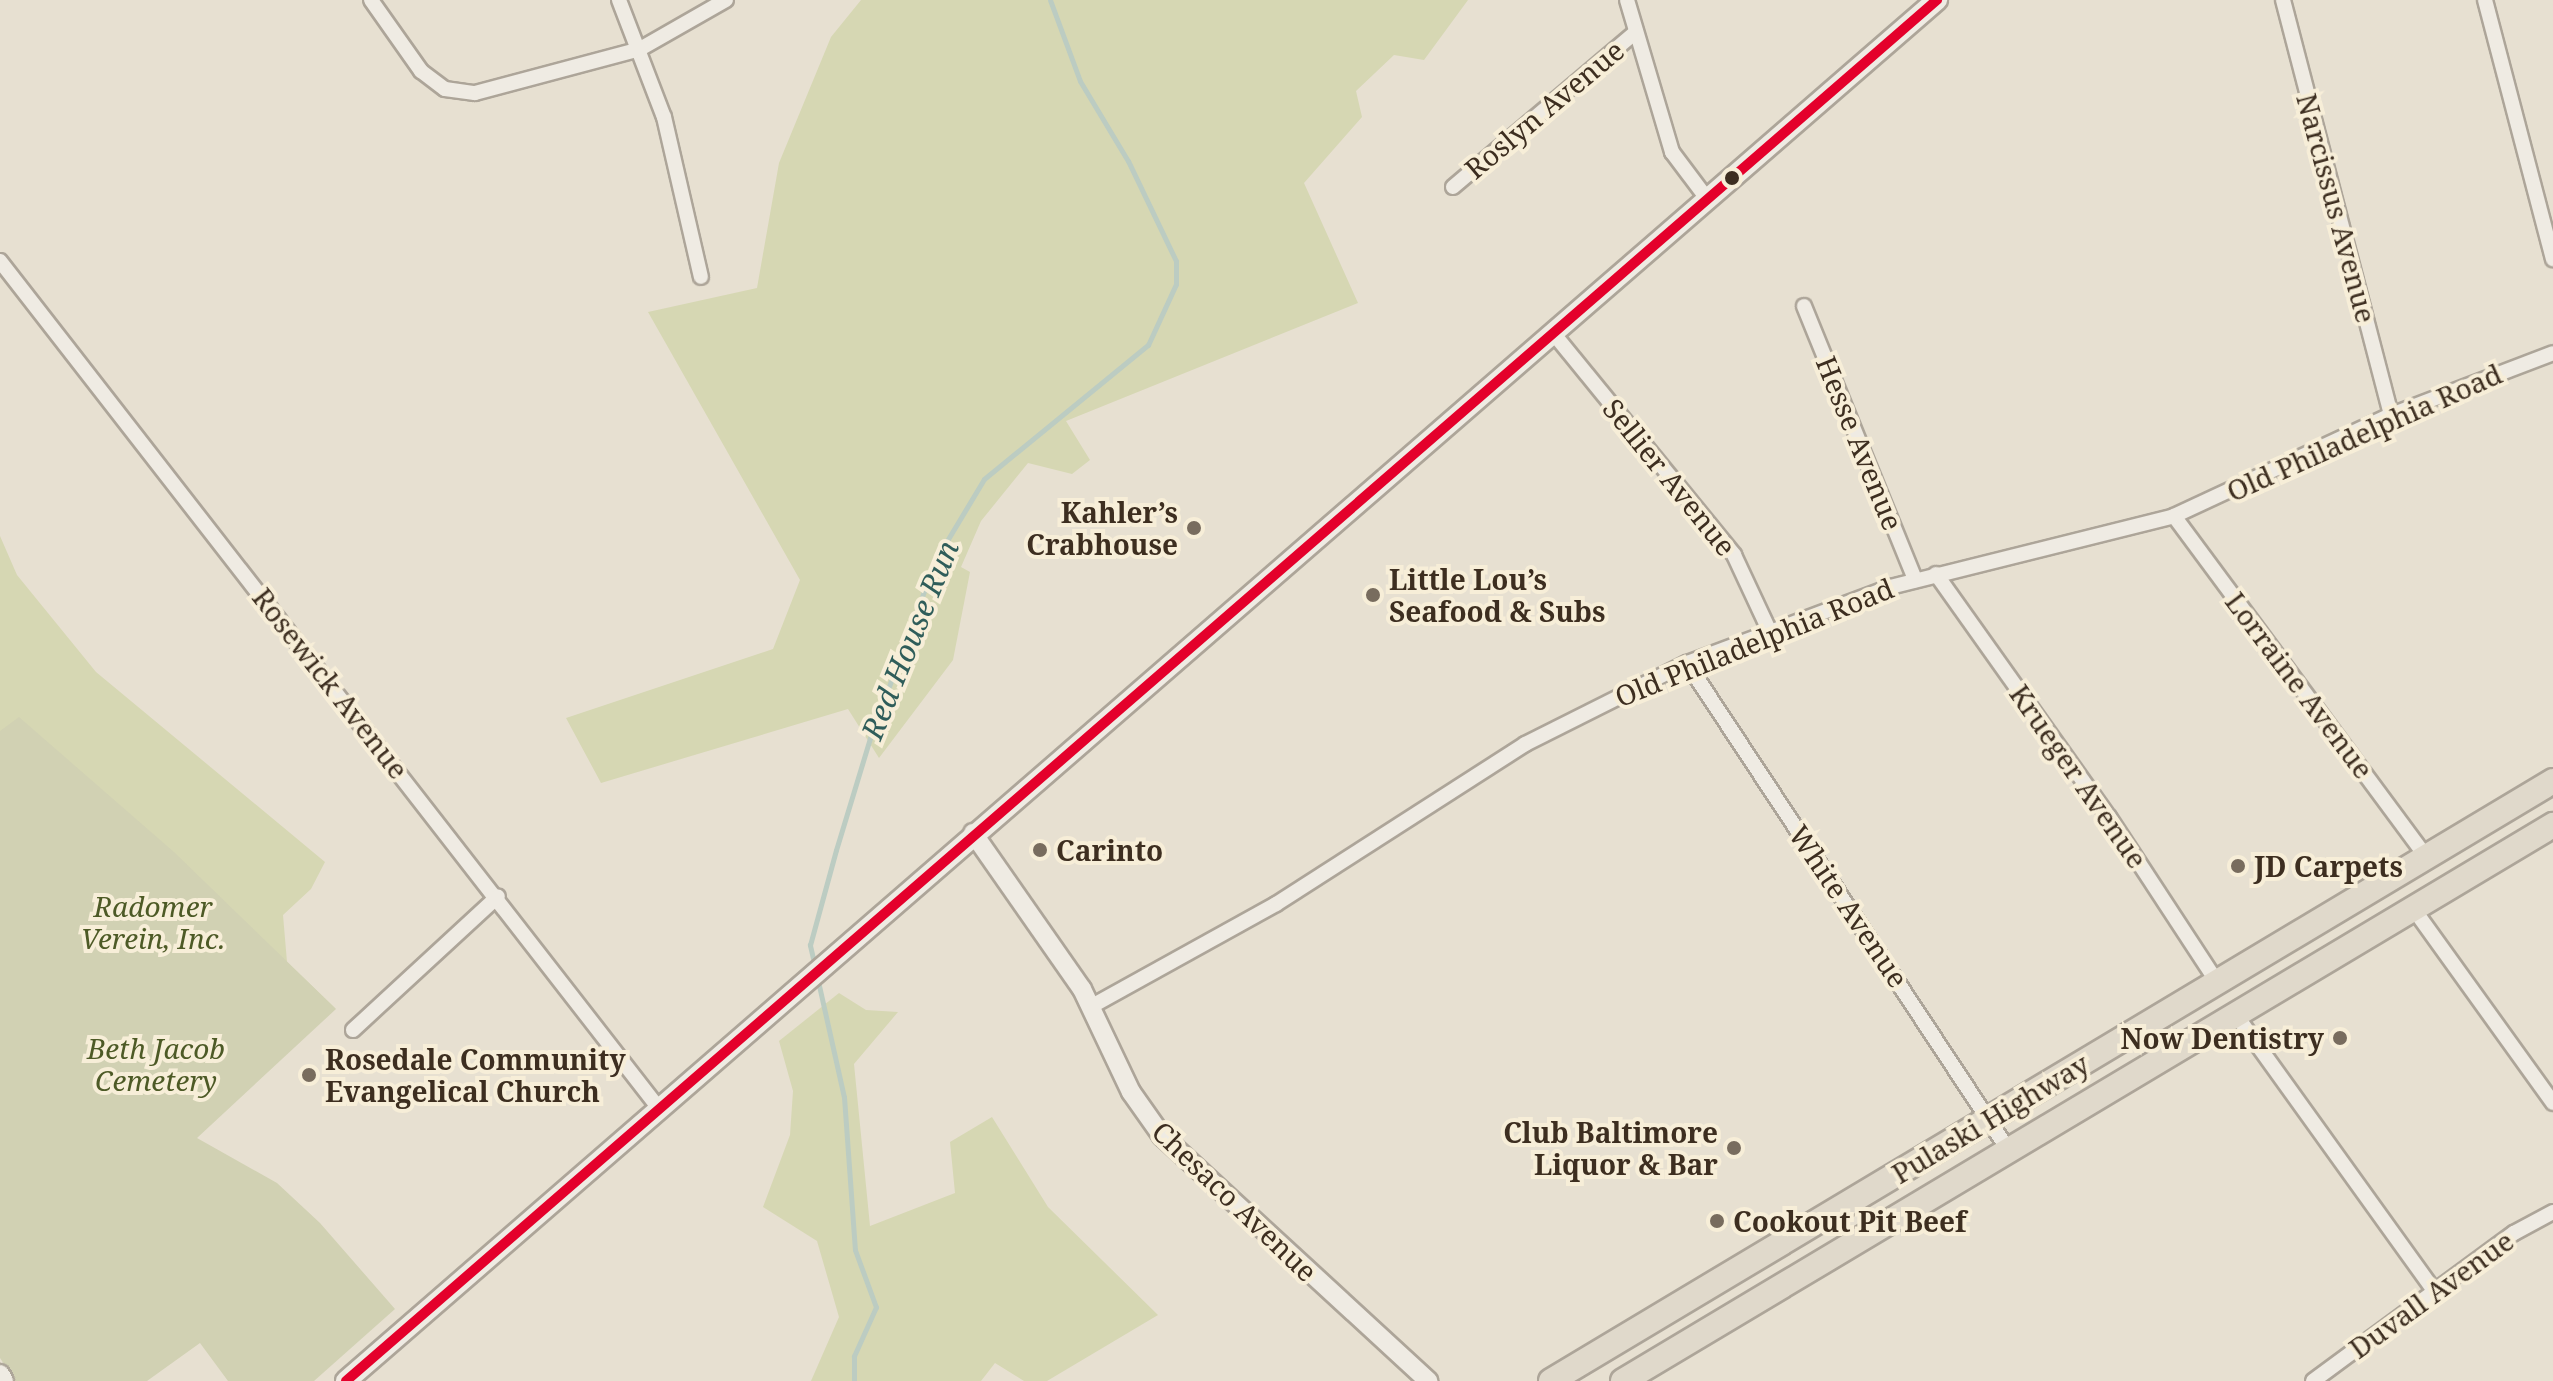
<!DOCTYPE html>
<html>
<head>
<meta charset="utf-8">
<style>
  body { margin:0 }
  #map { position:relative; width:2553px; height:1381px; overflow:hidden; background:#e7e0d1; font-family:"Noto Serif",serif }
  div>[style] { position:absolute }
  .green>* { inset:0; background:#d6d7b3 }
  .cemetery>* { inset:0; background:#d1d1b3 }
  .stream>* { height:5px; margin:-2.5px; padding:0 2.5px; transform-origin:2.5px; border-radius:2.5px; background:#bcccc2 }
  .roads { filter:drop-shadow(2px 0 #ada599) drop-shadow(-2px 0 #ada599) drop-shadow(0 2px #ada599) drop-shadow(0 -2px #ada599) }
  .minor>* { height:14px; margin:-7px; padding:0 7px; transform-origin:7px; border-radius:7px; background:#efebe3 }
  .tertiary>* { height:18px; margin:-9px; padding:0 9px; transform-origin:9px; border-radius:9px; background:#efebe3 }
  .secondary>* { height:20px; margin:-10px; padding:0 10px; transform-origin:10px; border-radius:10px; background:#efebe3 }
  .trunk>* { height:24px; margin:-12px; padding:0 12px; transform-origin:12px; border-radius:12px; background:#e0d9cb }
  .bus-1>* { height:10px; margin:-5px; padding:0 5px; transform-origin:5px; border-radius:5px; background:#e4002b }
  .dots>* { width:22px; height:22px; translate:-50% -50%; box-sizing:border-box; border:4px solid #f7eed8; border-radius:50% }
  span { translate:-50% -50%; white-space:nowrap; text-align:center; line-height:1.15; -webkit-text-stroke:8px #f7eed8; paint-order:stroke }
  .street-label { font-size:28px; color:#3d2e20 }
  .poi-label { font-size:28px; color:#3d2e20; font-weight:700 }
  .right { translate:-100% -50%; text-align:right }
  .left { translate:0 -50%; text-align:left }
  .park-label { font-size:28px; color:#4d5a26; font-style:italic }
  .water-label { font-size:30px; color:#2f5d5a; font-style:italic }
</style>
</head>
<body>
<div id="map">
  <div class="green">
    <div style="clip-path:polygon(861px 0,1468px 0,1424px 60px,1394px 55px,1356px 91px,1362px 117px,1304px 183px,1358px 303px,1066px 421px,1090px 460px,1072px 474px,1028px 463px,981px 521px,961px 567px,970px 572px,953px 660px,879px 758px,848px 709px,601px 783px,566px 718px,773px 649px,800px 580px,648px 312px,757px 288px,779px 163px,831px 37px)"></div>
    <div style="clip-path:polygon(0 536px,17px 575px,96px 672px,325px 862px,311px 889px,283px 915px,287px 962px,336px 1009px,0 787px)"></div>
    <div style="clip-path:polygon(839px 993px,866px 1010px,898px 1012px,854px 1064px,870px 1226px,955px 1193px,950px 1142px,992px 1117px,1048px 1207px,1158px 1315px,1047px 1381px,1024px 1381px,995px 1363px,981px 1381px,811px 1381px,839px 1317px,817px 1241px,763px 1207px,790px 1135px,793px 1091px,779px 1041px)"></div>
  </div>
  <div class="cemetery">
    <div style="clip-path:polygon(19px 717px,174px 852px,336px 1009px,197px 1138px,277px 1183px,320px 1223px,395px 1309px,314px 1381px,228px 1381px,200px 1343px,147px 1381px,15px 1381px,0 1358px,0 731px)"></div>
  </div>
  <div class="stream">
    <div style="left:815px;top:967px;width:23px;rotate:-103deg"></div>
    <div style="left:810px;top:945px;width:98px;rotate:-74.7deg"></div>
    <div style="left:836px;top:850px;width:117px;rotate:-73.1deg"></div>
    <div style="left:870px;top:738px;width:191px;rotate:-69.8deg"></div>
    <div style="left:936px;top:559px;width:93px;rotate:-59deg"></div>
    <div style="left:984px;top:479px;width:212px;rotate:-39.3deg"></div>
    <div style="left:1148px;top:345px;width:67px;rotate:-65.3deg"></div>
    <div style="left:1176px;top:284px;width:23px;rotate:-90deg"></div>
    <div style="left:1176px;top:261px;width:111px;rotate:-115.6deg"></div>
    <div style="left:1128px;top:161px;width:93px;rotate:-121deg"></div>
    <div style="left:1080px;top:81px;width:86px;rotate:-110.3deg"></div>
    <div style="left:818px;top:981px;width:119px;rotate:77.4deg"></div>
    <div style="left:844px;top:1097px;width:153px;rotate:85.9deg"></div>
    <div style="left:855px;top:1250px;width:61px;rotate:69.8deg"></div>
    <div style="left:876px;top:1307px;width:54px;rotate:114.2deg"></div>
    <div style="left:854px;top:1356px;width:25px;rotate:90deg"></div>
  </div>
  <div class="roads">
    <div class="minor">
      <div style="left:371px;top:0;width:87px;rotate:54.8deg"></div>
      <div style="left:421px;top:71px;width:30px;rotate:37deg"></div>
      <div style="left:445px;top:89px;width:30px;rotate:8deg"></div>
      <div style="left:475px;top:93px;width:171px;rotate:-14.9deg"></div>
      <div style="left:640px;top:49px;width:99px;rotate:-29.7deg"></div>
      <div style="left:619px;top:0;width:125px;rotate:69deg"></div>
      <div style="left:664px;top:117px;width:164px;rotate:77deg"></div>
      <div style="left:1627px;top:0;width:159px;rotate:73.5deg"></div>
      <div style="left:1672px;top:152px;width:60px;rotate:53.1deg"></div>
      <div style="left:2283px;top:0;width:429px;rotate:75.4deg"></div>
      <div style="left:2485px;top:0;width:268px;rotate:75.3deg"></div>
      <div style="left:1453px;top:187px;width:240px;rotate:-40.3deg"></div>
      <div style="left:0;top:261px;width:1072px;rotate:52.13deg"></div>
      <div style="left:1804px;top:306px;width:296px;rotate:67.9deg"></div>
      <div style="left:1554px;top:334px;width:285px;rotate:50.8deg"></div>
      <div style="left:1734px;top:555px;width:83px;rotate:65deg"></div>
      <div style="left:2174px;top:516px;width:422px;rotate:53.5deg"></div>
      <div style="left:1936px;top:574px;width:298px;rotate:54.6deg"></div>
      <div style="left:2109px;top:817px;width:197px;rotate:56.8deg"></div>
      <div style="left:1687px;top:663px;width:585px;rotate:56.58deg"></div>
      <div style="left:2413px;top:908px;width:240px;rotate:54.3deg"></div>
      <div style="left:1092px;top:1006px;width:210px;rotate:-29deg"></div>
      <div style="left:1276px;top:904px;width:296px;rotate:-32.7deg"></div>
      <div style="left:1525px;top:744px;width:181px;rotate:-26.6deg"></div>
      <div style="left:1687px;top:663px;width:217px;rotate:-20.5deg"></div>
      <div style="left:1890px;top:587px;width:293px;rotate:-14deg"></div>
      <div style="left:2174px;top:516px;width:239px;rotate:-25deg"></div>
      <div style="left:2391px;top:415px;width:173px;rotate:-20.9deg"></div>
      <div style="left:2236px;top:1015px;width:341px;rotate:54.3deg"></div>
      <div style="left:353px;top:1030px;width:197px;rotate:-42.7deg"></div>
      <div style="left:2313px;top:1381px;width:250px;rotate:-36.4deg"></div>
      <div style="left:2514px;top:1233px;width:44px;rotate:-28.3deg"></div>
    </div>
    <div class="tertiary">
      <div style="left:973px;top:833px;width:190px;rotate:55.1deg"></div>
      <div style="left:1082px;top:989px;width:114px;rotate:64.6deg"></div>
      <div style="left:1131px;top:1092px;width:54px;rotate:54.8deg"></div>
      <div style="left:1162px;top:1136px;width:362px;rotate:42.6deg"></div>
      <div style="left:0;top:1374px;width:8px;rotate:60deg"></div>
    </div>
    <div class="secondary">
      <div style="left:346px;top:1381px;width:2107px;rotate:-40.96deg"></div>
    </div>
    <div class="trunk">
      <div style="left:1551px;top:1381px;width:1168px;rotate:-30.91deg"></div>
      <div style="left:1623px;top:1381px;width:1084px;rotate:-30.87deg"></div>
    </div>
  </div>
  <div class="bus-1">
    <div style="left:346px;top:1381px;width:2107px;rotate:-40.96deg"></div>
  </div>
  <div class="dots">
    <div style="left:1732px;top:178px;background:#3d2e20"></div>
    <div style="left:1194px;top:528px;background:#786c5e"></div>
    <div style="left:1373px;top:595px;background:#786c5e"></div>
    <div style="left:1040px;top:850px;background:#786c5e"></div>
    <div style="left:2238px;top:866px;background:#786c5e"></div>
    <div style="left:2340px;top:1038px;background:#786c5e"></div>
    <div style="left:309px;top:1075px;background:#786c5e"></div>
    <div style="left:1734px;top:1148px;background:#786c5e"></div>
    <div style="left:1717px;top:1221px;background:#786c5e"></div>
  </div>
  <div class="street-label">
    <span style="left:1544px;top:109px;rotate:-40deg">Roslyn Avenue</span>
    <span style="left:2337px;top:208px;rotate:75deg">Narcissus Avenue</span>
    <span style="left:2364px;top:432px;rotate:-24deg">Old Philadelphia Road</span>
    <span style="left:1860px;top:443px;rotate:68deg">Hesse Avenue</span>
    <span style="left:1670px;top:477px;rotate:51deg">Sellier Avenue</span>
    <span style="left:1754px;top:642px;rotate:-22deg">Old Philadelphia Road</span>
    <span style="left:331px;top:683px;rotate:52deg">Rosewick Avenue</span>
    <span style="left:2300px;top:685px;rotate:53deg">Lorraine Avenue</span>
    <span style="left:2079px;top:776px;rotate:55deg">Krueger Avenue</span>
    <span style="left:1849px;top:906px;rotate:56deg">White Avenue</span>
    <span style="left:1990px;top:1118px;rotate:-31deg">Pulaski Highway</span>
    <span style="left:1235px;top:1201px;rotate:44deg">Chesaco Avenue</span>
    <span style="left:2431px;top:1294px;rotate:-36deg">Duvall Avenue</span>
  </div>
  <div class="poi-label">
    <span class="right" style="left:1178px;top:528px">Kahler’s<br>Crabhouse</span>
    <span class="left" style="left:1389px;top:595px">Little Lou’s<br>Seafood &amp; Subs</span>
    <span class="left" style="left:1056px;top:850px">Carinto</span>
    <span class="left" style="left:2254px;top:866px">JD Carpets</span>
    <span class="right" style="left:2324px;top:1038px">Now Dentistry</span>
    <span class="left" style="left:325px;top:1075px">Rosedale Community<br>Evangelical Church</span>
    <span class="right" style="left:1718px;top:1148px">Club Baltimore<br>Liquor &amp; Bar</span>
    <span class="left" style="left:1733px;top:1221px">Cookout Pit Beef</span>
  </div>
  <div class="park-label">
    <span style="left:153px;top:922px">Radomer<br>Verein, Inc.</span>
    <span style="left:156px;top:1064px">Beth Jacob<br>Cemetery</span>
  </div>
  <div class="water-label">
    <span style="left:910px;top:640px;rotate:-68deg">Red House Run</span>
  </div>
</div>
</body>
</html>
